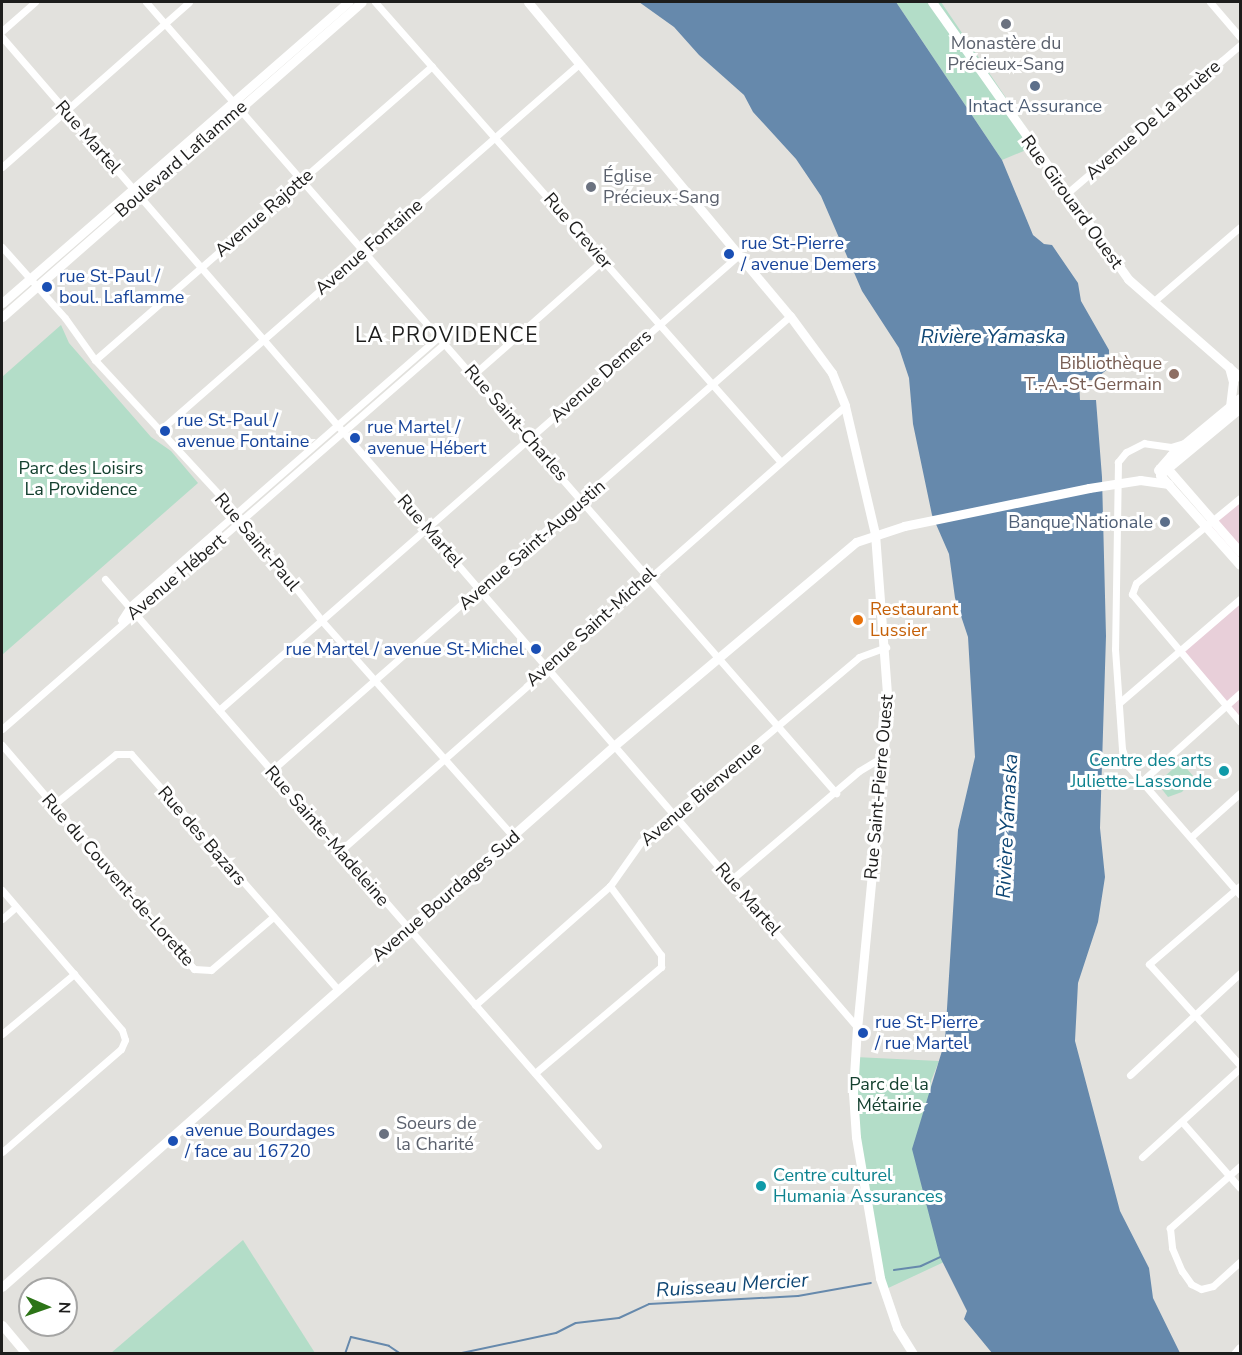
<!DOCTYPE html>
<html>
<head>
<meta charset="utf-8">
<style>
  body { margin:0 }
  #map { position:relative; width:1242px; height:1355px; overflow:hidden; background:#e2e1dd; font-family:"Nunito Sans",sans-serif }
  div>[style] { position:absolute }
  .commercial>* { inset:0; background:#e8cfd9 }
  .green>* { inset:0; background:#b3ddc8 }
  .water>* { inset:0; background:#6689ac }
  .stream>* { height:2px; margin:-1px; padding:0 1px; transform-origin:1px; border-radius:1px; background:#6689ac }
  .street>* { height:7px; margin:-3.5px; padding:0 3.5px; transform-origin:3.5px; border-radius:3.5px; background:#fff }
  .secondary>* { height:9px; margin:-4.5px; padding:0 4.5px; transform-origin:4.5px; border-radius:4.5px; background:#fff }
  .dots>* { width:16px; height:16px; translate:-50% -50%; box-sizing:border-box; border:3px solid #fff; border-radius:50% }
  span { translate:-50% -50%; white-space:nowrap; text-align:center; line-height:1.15; -webkit-text-stroke:6px #fff; paint-order:stroke }
  .worship-label { font-size:18px; color:#5b616d }
  .left { translate:0 -50%; text-align:left }
  .service-label { font-size:18px; color:#4e5e75 }
  .right { translate:-100% -50%; text-align:right }
  .street-label { font-size:18px; color:#1d1d1c }
  .transit-label { font-size:18px; color:#164399 }
  .education-label { font-size:18px; color:#785e54 }
  .park-label { font-size:18px; color:#14402f }
  .food-label { font-size:18px; color:#c56008 }
  .culture-label { font-size:18px; color:#0d838f }
  .water-label { font-size:20px; color:#0e4674; font-style:italic }
  .quarter-label { font-size:21px; color:#1d1d1c; letter-spacing:1.5px }
  .frame { position:absolute; inset:0; border:3px solid #1d1d1c; pointer-events:none }
  .north { position:absolute; left:18px; top:1277px; width:60px; height:60px; box-sizing:border-box; background:#fff; border:2px solid #a5a5a4; border-radius:50%; rotate:92deg; font-size:16px; font-weight:700; line-height:24px; text-align:center; color:#1d1d1c }
  .north::after { content:''; display:block; margin:auto; width:21px; height:27px; background:#2c7417; clip-path:polygon(50% 0,100% 100%,50% 72%,0 100%) }
</style>
</head>
<body>
<div id="map">
  <div class="commercial">
    <div style="clip-path:polygon(1240px 501px,1240px 565px,1206px 525px)"></div>
    <div style="clip-path:polygon(1240px 599px,1240px 722px,1178px 652px)"></div>
  </div>
  <div class="green">
    <div style="clip-path:polygon(896px 2px,941px 2px,1038px 145px,1002px 160px)"></div>
    <div style="clip-path:polygon(61px 325px,69px 343px,151px 437px,171px 451px,198px 483px,2px 655px,2px 377px)"></div>
    <div style="clip-path:polygon(1181px 762px,1194px 777px,1182px 792px,1168px 797px,1157px 783px)"></div>
    <div style="clip-path:polygon(855px 1057px,939px 1061px,931px 1081px,944px 1262px,884px 1290px,863px 1179px)"></div>
    <div style="clip-path:polygon(243px 1240px,315px 1353px,111px 1353px)"></div>
  </div>
  <div class="water">
    <div style="clip-path:polygon(639px 2px,896px 2px,1002px 160px,1033px 235px,1044px 244px,1052px 245px,1078px 283px,1081px 301px,1109px 350px,1109px 368px,1094px 380px,1079px 381px,1080px 400px,1096px 400px,1102px 477px,1106px 636px,1100px 828px,1105px 877px,1098px 922px,1078px 983px,1075px 1041px,1120px 1211px,1149px 1268px,1153px 1298px,1180px 1353px,992px 1353px,964px 1319px,967px 1311px,940px 1257px,912px 1149px,945px 1041px,958px 830px,975px 757px,968px 637px,955px 598px,949px 554px,932px 515px,913px 424px,909px 378px,899px 348px,862px 291px,821px 196px,796px 159px,753px 112px,744px 95px,699px 55px,674px 27px)"></div>
  </div>
  <div class="stream">
    <div style="left:894px;top:1270px;width:27px;rotate:-8deg"></div>
    <div style="left:921px;top:1266px;width:21px;rotate:-25deg"></div>
    <div style="left:345px;top:1354px;width:18px;rotate:-71deg"></div>
    <div style="left:351px;top:1337px;width:39px;rotate:13deg"></div>
    <div style="left:389px;top:1346px;width:14px;rotate:34deg"></div>
    <div style="left:457px;top:1354px;width:101px;rotate:-12deg"></div>
    <div style="left:556px;top:1333px;width:22px;rotate:-27deg"></div>
    <div style="left:576px;top:1323px;width:43px;rotate:-6.6deg"></div>
    <div style="left:619px;top:1318px;width:33px;rotate:-25deg"></div>
    <div style="left:649px;top:1304px;width:149px;rotate:-3.1deg"></div>
    <div style="left:798px;top:1296px;width:74px;rotate:-10.1deg"></div>
  </div>
  <div class="street">
    <div style="left:146px;top:2px;width:1050px;rotate:48.9deg"></div>
    <div style="left:375px;top:2px;width:612px;rotate:48.58deg"></div>
    <div style="left:1210px;top:2px;width:46px;rotate:49.4deg"></div>
    <div style="left:2px;top:31px;width:44px;rotate:-41.3deg"></div>
    <div style="left:2px;top:37px;width:1308px;rotate:49.18deg"></div>
    <div style="left:2px;top:167px;width:249px;rotate:-41.4deg"></div>
    <div style="left:1065px;top:195px;width:230px;rotate:-40.6deg"></div>
    <div style="left:2px;top:247px;width:95px;rotate:48.4deg"></div>
    <div style="left:65px;top:318px;width:52px;rotate:54.5deg"></div>
    <div style="left:95px;top:360px;width:209px;rotate:47.3deg"></div>
    <div style="left:237px;top:514px;width:137px;rotate:51.5deg"></div>
    <div style="left:322px;top:621px;width:288px;rotate:48.4deg"></div>
    <div style="left:1154px;top:301px;width:113px;rotate:-40.7deg"></div>
    <div style="left:95px;top:360px;width:447px;rotate:-41.1deg"></div>
    <div style="left:473px;top:375px;width:174px;rotate:-41.5deg"></div>
    <div style="left:159px;top:431px;width:558px;rotate:-41.15deg"></div>
    <div style="left:1184px;top:443px;width:14px;rotate:163deg"></div>
    <div style="left:1171px;top:447px;width:27px;rotate:-172deg"></div>
    <div style="left:1144px;top:443px;width:20px;rotate:153deg"></div>
    <div style="left:1126px;top:452px;width:13px;rotate:129deg"></div>
    <div style="left:1118px;top:462px;width:187px;rotate:90.9deg"></div>
    <div style="left:1115px;top:649px;width:100px;rotate:86deg"></div>
    <div style="left:1122px;top:749px;width:18px;rotate:71deg"></div>
    <div style="left:1128px;top:766px;width:171px;rotate:49deg"></div>
    <div style="left:1240px;top:498px;width:134px;rotate:140.7deg"></div>
    <div style="left:1136px;top:583px;width:12px;rotate:110deg"></div>
    <div style="left:1132px;top:594px;width:167px;rotate:49.8deg"></div>
    <div style="left:105px;top:579px;width:751px;rotate:48.99deg"></div>
    <div style="left:121px;top:620px;width:17px;rotate:-57deg"></div>
    <div style="left:130px;top:606px;width:411px;rotate:-41.1deg"></div>
    <div style="left:1119px;top:703px;width:160px;rotate:-40.7deg"></div>
    <div style="left:219px;top:710px;width:691px;rotate:-41.19deg"></div>
    <div style="left:2px;top:729px;width:588px;rotate:-41.07deg"></div>
    <div style="left:2px;top:745px;width:295px;rotate:49.4deg"></div>
    <div style="left:194px;top:969px;width:17px;rotate:3deg"></div>
    <div style="left:211px;top:970px;width:82px;rotate:-40.5deg"></div>
    <div style="left:271px;top:771px;width:690px;rotate:-41.24deg"></div>
    <div style="left:1142px;top:781px;width:132px;rotate:-41.9deg"></div>
    <div style="left:52px;top:806px;width:82px;rotate:-39.1deg"></div>
    <div style="left:116px;top:754px;width:15px"></div>
    <div style="left:131px;top:754px;width:314px;rotate:48.7deg"></div>
    <div style="left:1191px;top:837px;width:66px;rotate:-41.9deg"></div>
    <div style="left:340px;top:851px;width:673px;rotate:-41.39deg"></div>
    <div style="left:731px;top:880px;width:168px;rotate:-40.4deg"></div>
    <div style="left:859px;top:771px;width:29px;rotate:-31deg"></div>
    <div style="left:1240px;top:886px;width:120px;rotate:139.4deg"></div>
    <div style="left:1149px;top:964px;width:136px;rotate:48deg"></div>
    <div style="left:2px;top:890px;width:184px;rotate:49.4deg"></div>
    <div style="left:122px;top:1030px;width:10px;rotate:73deg"></div>
    <div style="left:125px;top:1040px;width:10px;rotate:114deg"></div>
    <div style="left:121px;top:1049px;width:157px;rotate:139.1deg"></div>
    <div style="left:2px;top:919px;width:18px;rotate:-41deg"></div>
    <div style="left:475px;top:1005px;width:180px;rotate:-41.4deg"></div>
    <div style="left:610px;top:886px;width:54px;rotate:-54.8deg"></div>
    <div style="left:641px;top:842px;width:44px;rotate:-41.3deg"></div>
    <div style="left:674px;top:813px;width:242px;rotate:-40.1deg"></div>
    <div style="left:859px;top:657px;width:29px;rotate:-20deg"></div>
    <div style="left:2px;top:1034px;width:94px;rotate:-39.8deg"></div>
    <div style="left:535px;top:1073px;width:165px;rotate:-40.1deg"></div>
    <div style="left:661px;top:967px;width:12px;rotate:-90deg"></div>
    <div style="left:661px;top:955px;width:86px;rotate:-126.5deg"></div>
    <div style="left:1130px;top:1075px;width:150px;rotate:-42.8deg"></div>
    <div style="left:1183px;top:1123px;width:86px;rotate:48.8deg"></div>
    <div style="left:1142px;top:1157px;width:132px;rotate:-42.2deg"></div>
    <div style="left:1240px;top:1166px;width:94px;rotate:138.5deg"></div>
    <div style="left:1170px;top:1228px;width:20px;rotate:84deg"></div>
    <div style="left:1172px;top:1248px;width:25px;rotate:67deg"></div>
    <div style="left:1182px;top:1271px;width:16px;rotate:55deg"></div>
    <div style="left:1191px;top:1284px;width:11px;rotate:27deg"></div>
    <div style="left:1201px;top:1289px;width:12px;rotate:-14deg"></div>
    <div style="left:1213px;top:1286px;width:36px;rotate:-42deg"></div>
  </div>
  <div class="secondary">
    <div style="left:528px;top:2px;width:409px;rotate:50.2deg"></div>
    <div style="left:790px;top:316px;width:71px;rotate:53.6deg"></div>
    <div style="left:832px;top:373px;width:35px;rotate:68deg"></div>
    <div style="left:845px;top:406px;width:131px;rotate:76.8deg"></div>
    <div style="left:875px;top:534px;width:173px;rotate:85.7deg"></div>
    <div style="left:888px;top:707px;width:321px;rotate:95.5deg"></div>
    <div style="left:857px;top:1027px;width:66px;rotate:93.5deg"></div>
    <div style="left:853px;top:1093px;width:44px;rotate:86.1deg"></div>
    <div style="left:856px;top:1137px;width:143px;rotate:80.3deg"></div>
    <div style="left:880px;top:1278px;width:53px;rotate:71.2deg"></div>
    <div style="left:897px;top:1328px;width:31px;rotate:58deg"></div>
    <div style="left:932px;top:2px;width:339px;rotate:54.7deg"></div>
    <div style="left:1128px;top:279px;width:149px;rotate:41.2deg"></div>
    <div style="left:2px;top:303px;width:459px;rotate:-41deg"></div>
    <div style="left:2px;top:317px;width:478px;rotate:-41.2deg"></div>
    <div style="left:1229px;top:367px;width:16px;rotate:75deg"></div>
    <div style="left:1233px;top:382px;width:24px;rotate:97deg"></div>
    <div style="left:1158px;top:470px;width:20px;rotate:-49deg"></div>
    <div style="left:1171px;top:455px;width:89px;rotate:-39.6deg"></div>
    <div style="left:1163px;top:472px;width:100px;rotate:-39.7deg"></div>
    <div style="left:1240px;top:552px;width:111px;rotate:-131deg"></div>
    <div style="left:1167px;top:468px;width:7px;rotate:180deg"></div>
    <div style="left:1160px;top:468px;width:7px;rotate:90deg"></div>
    <div style="left:1160px;top:475px;width:120px;rotate:48.4deg"></div>
    <div style="left:2px;top:1287px;width:818px;rotate:-41.48deg"></div>
    <div style="left:615px;top:745px;width:315px;rotate:-40.1deg"></div>
    <div style="left:856px;top:542px;width:51px;rotate:-18.4deg"></div>
    <div style="left:904px;top:526px;width:189px;rotate:-11.6deg"></div>
    <div style="left:1089px;top:488px;width:52px;rotate:-8.9deg"></div>
    <div style="left:1140px;top:480px;width:29px;rotate:8deg"></div>
    <div style="left:2px;top:1325px;width:38px;rotate:50deg"></div>
    <div style="left:1235px;top:1354px;width:8px;rotate:-50deg"></div>
  </div>
  <div class="dots">
    <div style="left:1006px;top:24px;background:#6b7280"></div>
    <div style="left:1035px;top:86px;background:#5c6f8a"></div>
    <div style="left:591px;top:187px;background:#6b7280"></div>
    <div style="left:729px;top:254px;background:#1a4fb4"></div>
    <div style="left:47px;top:287px;background:#1a4fb4"></div>
    <div style="left:1174px;top:374px;background:#8d6e63"></div>
    <div style="left:165px;top:431px;background:#1a4fb4"></div>
    <div style="left:355px;top:438px;background:#1a4fb4"></div>
    <div style="left:1165px;top:522px;background:#5c6f8a"></div>
    <div style="left:858px;top:620px;background:#e8710a"></div>
    <div style="left:536px;top:649px;background:#1a4fb4"></div>
    <div style="left:1224px;top:771px;background:#0f9aa8"></div>
    <div style="left:863px;top:1033px;background:#1a4fb4"></div>
    <div style="left:384px;top:1134px;background:#6b7280"></div>
    <div style="left:173px;top:1141px;background:#1a4fb4"></div>
    <div style="left:761px;top:1186px;background:#0f9aa8"></div>
  </div>
  <div class="worship-label">
    <span style="left:1006px;top:54px">Monastère du<br>Précieux-Sang</span>
    <span class="left" style="left:603px;top:187px">Église<br>Précieux-Sang</span>
    <span class="left" style="left:396px;top:1134px">Soeurs de<br>la Charité</span>
  </div>
  <div class="service-label">
    <span style="left:1035px;top:106px">Intact Assurance</span>
    <span class="right" style="left:1153px;top:522px">Banque Nationale</span>
  </div>
  <div class="street-label">
    <span style="left:1153px;top:120px;rotate:-41deg">Avenue De La Bruère</span>
    <span style="left:88px;top:137px;rotate:49deg">Rue Martel</span>
    <span style="left:181px;top:159px;rotate:-41deg">Boulevard Laflamme</span>
    <span style="left:1072px;top:202px;rotate:54deg">Rue Girouard Ouest</span>
    <span style="left:264px;top:213px;rotate:-41deg">Avenue Rajotte</span>
    <span style="left:578px;top:231px;rotate:49deg">Rue Crevier</span>
    <span style="left:369px;top:247px;rotate:-41deg">Avenue Fontaine</span>
    <span style="left:601px;top:376px;rotate:-42deg">Avenue Demers</span>
    <span style="left:516px;top:423px;rotate:49deg">Rue Saint-Charles</span>
    <span style="left:430px;top:531px;rotate:49deg">Rue Martel</span>
    <span style="left:257px;top:542px;rotate:50deg">Rue Saint-Paul</span>
    <span style="left:532px;top:545px;rotate:-41deg">Avenue Saint-Augustin</span>
    <span style="left:176px;top:577px;rotate:-40deg">Avenue Hébert</span>
    <span style="left:591px;top:627px;rotate:-42deg">Avenue Saint-Michel</span>
    <span style="left:879px;top:787px;rotate:-85deg">Rue Saint-Pierre Ouest</span>
    <span style="left:701px;top:794px;rotate:-40deg">Avenue Bienvenue</span>
    <span style="left:202px;top:836px;rotate:49deg">Rue des Bazars</span>
    <span style="left:327px;top:836px;rotate:49deg">Rue Sainte-Madeleine</span>
    <span style="left:118px;top:880px;rotate:49deg">Rue du Couvent-de-Lorette</span>
    <span style="left:446px;top:896px;rotate:-41deg">Avenue Bourdages Sud</span>
    <span style="left:748px;top:899px;rotate:49deg">Rue Martel</span>
  </div>
  <div class="transit-label">
    <span class="left" style="left:741px;top:254px">rue St-Pierre<br>/ avenue Demers</span>
    <span class="left" style="left:59px;top:287px">rue St-Paul /<br>boul. Laflamme</span>
    <span class="left" style="left:177px;top:431px">rue St-Paul /<br>avenue Fontaine</span>
    <span class="left" style="left:367px;top:438px">rue Martel /<br>avenue Hébert</span>
    <span class="right" style="left:524px;top:649px">rue Martel / avenue St-Michel</span>
    <span class="left" style="left:875px;top:1033px">rue St-Pierre<br>/ rue Martel</span>
    <span class="left" style="left:185px;top:1141px">avenue Bourdages<br>/ face au 16720</span>
  </div>
  <div class="education-label">
    <span class="right" style="left:1162px;top:374px">Bibliothèque<br>T.-A.-St-Germain</span>
  </div>
  <div class="park-label">
    <span style="left:81px;top:479px">Parc des Loisirs<br>La Providence</span>
    <span style="left:889px;top:1095px">Parc de la<br>Métairie</span>
  </div>
  <div class="food-label">
    <span class="left" style="left:870px;top:620px">Restaurant<br>Lussier</span>
  </div>
  <div class="culture-label">
    <span class="right" style="left:1212px;top:771px">Centre des arts<br>Juliette-Lassonde</span>
    <span class="left" style="left:773px;top:1186px">Centre culturel<br>Humania Assurances</span>
  </div>
  <div class="water-label">
    <span style="left:993px;top:336px">Rivière Yamaska</span>
    <span style="left:1007px;top:826px;rotate:-87deg">Rivière Yamaska</span>
    <span style="left:732px;top:1285px;rotate:-4deg">Ruisseau Mercier</span>
  </div>
  <div class="quarter-label">
    <span style="left:447px;top:335px">LA PROVIDENCE</span>
  </div>
  <div class="frame"></div>
  <div class="north">N</div>
</div>
</body>
</html>
